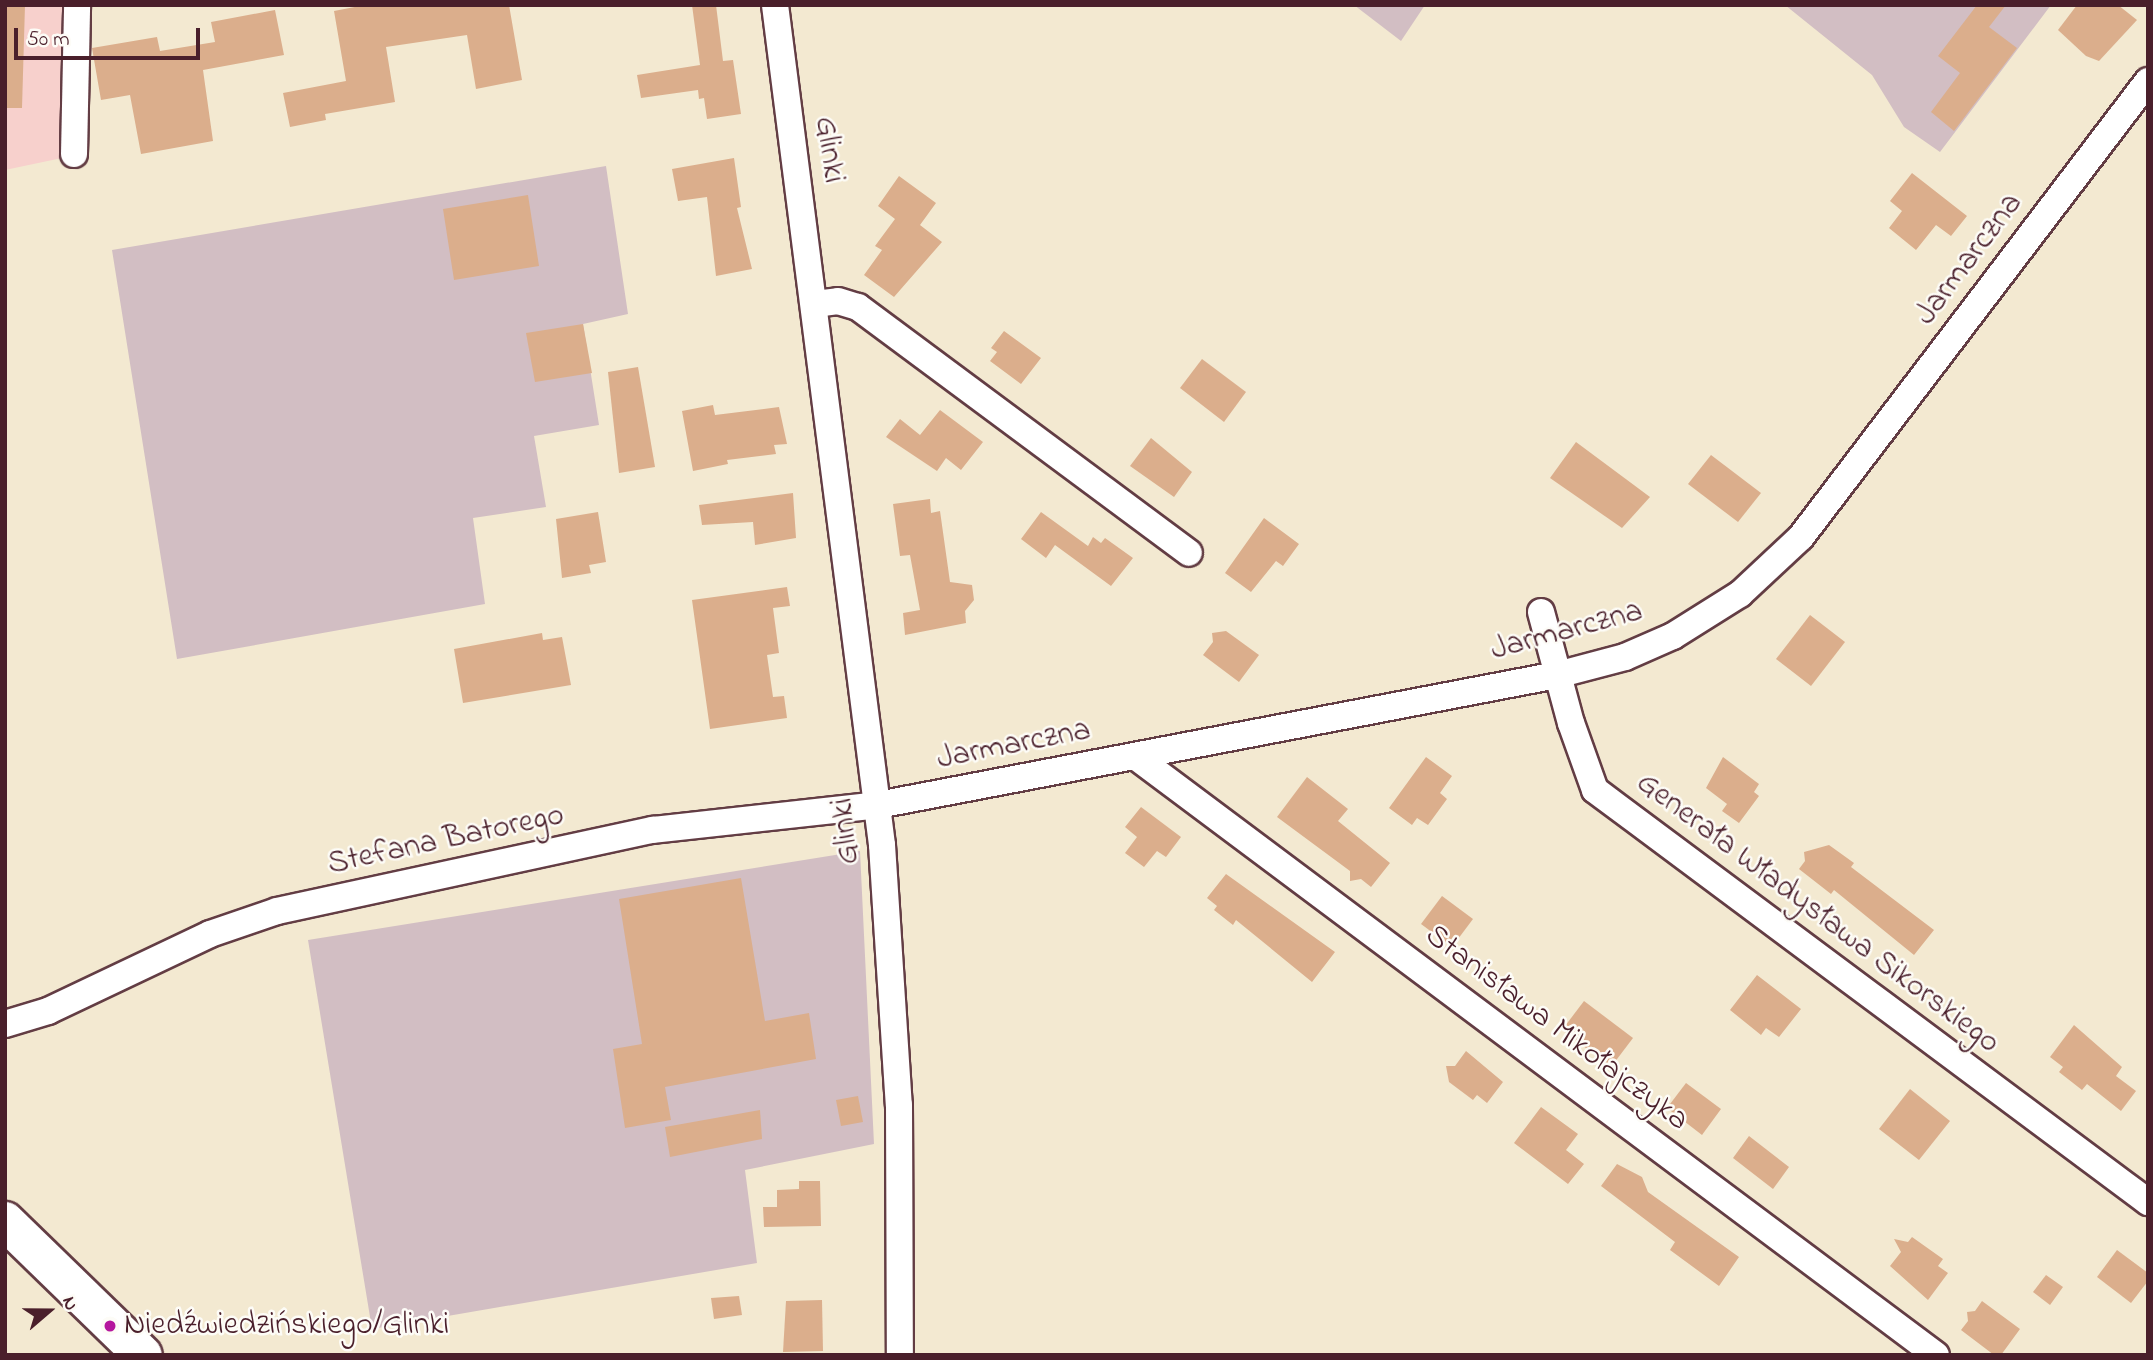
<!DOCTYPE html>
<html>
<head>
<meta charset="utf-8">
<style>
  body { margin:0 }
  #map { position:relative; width:2153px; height:1360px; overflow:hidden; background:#f3e9d1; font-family:"Indie Flower",sans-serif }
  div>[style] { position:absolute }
  .built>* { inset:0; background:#f7d0cc }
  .industrial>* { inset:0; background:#d2bec3 }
  .building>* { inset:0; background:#dbae8c }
  .roads { filter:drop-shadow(2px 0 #633d44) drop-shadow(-2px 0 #633d44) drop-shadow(0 2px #633d44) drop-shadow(0 -2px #633d44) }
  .street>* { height:26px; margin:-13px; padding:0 13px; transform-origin:13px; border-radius:13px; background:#fff }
  .secondary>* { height:38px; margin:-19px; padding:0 19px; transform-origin:19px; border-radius:19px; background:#fff }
  .dots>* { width:19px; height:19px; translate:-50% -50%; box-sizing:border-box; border:4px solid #fdfcf7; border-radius:50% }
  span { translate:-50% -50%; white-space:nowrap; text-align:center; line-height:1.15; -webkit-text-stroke:5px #fdfcf7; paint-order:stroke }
  .street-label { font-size:32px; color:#4a1f2b }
  .poi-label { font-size:32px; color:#4a1f2b }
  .left { translate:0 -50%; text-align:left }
  .frame { position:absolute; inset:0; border:7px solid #4a1f2b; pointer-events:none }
  .north { position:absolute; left:14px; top:1276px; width:70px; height:70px; -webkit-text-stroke:5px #fdfcf7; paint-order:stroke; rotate:70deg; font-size:19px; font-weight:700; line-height:28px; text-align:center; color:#4a1f2b }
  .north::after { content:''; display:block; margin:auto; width:24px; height:32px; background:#4a1f2b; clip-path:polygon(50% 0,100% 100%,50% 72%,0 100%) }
  .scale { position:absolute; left:14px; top:28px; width:186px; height:32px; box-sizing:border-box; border:4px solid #4a1f2b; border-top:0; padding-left:9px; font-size:21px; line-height:24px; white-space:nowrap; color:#4a1f2b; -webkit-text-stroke:5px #fdfcf7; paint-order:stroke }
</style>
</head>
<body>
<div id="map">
  <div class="built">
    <div style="clip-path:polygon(5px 5px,62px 5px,62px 158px,5px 170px)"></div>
  </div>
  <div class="industrial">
    <div style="clip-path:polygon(1354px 5px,1425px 5px,1401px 41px)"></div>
    <div style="clip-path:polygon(1785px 5px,2051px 5px,1940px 152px,1904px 127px,1872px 75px)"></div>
    <div style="clip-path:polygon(606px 166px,628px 314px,583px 324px,599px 425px,534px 436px,546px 507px,473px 518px,485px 604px,177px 659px,112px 250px)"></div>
    <div style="clip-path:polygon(860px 851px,874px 1144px,745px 1170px,757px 1263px,372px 1329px,308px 940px)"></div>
  </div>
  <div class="building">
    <div style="clip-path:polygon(5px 5px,25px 5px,22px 108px,5px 108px)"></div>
    <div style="clip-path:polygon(365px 5px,509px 5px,522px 80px,476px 89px,467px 35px,386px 47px,395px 102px,325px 114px,326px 120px,290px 127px,283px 93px,346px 81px,334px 11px)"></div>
    <div style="clip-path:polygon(692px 5px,716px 5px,723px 61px,733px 60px,741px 114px,707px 119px,704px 98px,699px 99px,698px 90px,641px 98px,637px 75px,700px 65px)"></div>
    <div style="clip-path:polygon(1977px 5px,2006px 5px,1989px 27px,2017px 48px,1954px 131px,1931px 112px,1960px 73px,1938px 56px)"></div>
    <div style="clip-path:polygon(2077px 5px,2118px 5px,2137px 20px,2099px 61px,2086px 56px,2058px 30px)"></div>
    <div style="clip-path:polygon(275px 10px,284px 55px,203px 70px,213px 141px,141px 154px,130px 95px,101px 100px,92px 48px,157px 37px,160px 51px,215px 42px,211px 22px)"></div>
    <div style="clip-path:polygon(734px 158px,741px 207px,737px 208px,752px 269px,716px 276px,707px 197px,678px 201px,672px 169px)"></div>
    <div style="clip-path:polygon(1912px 173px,1967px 216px,1951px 236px,1936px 225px,1916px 250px,1889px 228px,1902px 211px,1890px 201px)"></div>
    <div style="clip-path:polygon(899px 176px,936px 203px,920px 225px,942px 242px,894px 297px,864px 275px,882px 250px,875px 246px,895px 219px,878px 206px)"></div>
    <div style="clip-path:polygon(528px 195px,539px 266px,454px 280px,443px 209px)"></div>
    <div style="clip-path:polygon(583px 324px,592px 373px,535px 382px,526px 333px)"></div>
    <div style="clip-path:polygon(1004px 331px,1041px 358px,1021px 384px,990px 361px,997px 352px,991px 348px)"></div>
    <div style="clip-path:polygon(1202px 359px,1246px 392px,1224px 422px,1180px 388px)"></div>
    <div style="clip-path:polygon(638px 367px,655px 467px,619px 473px,608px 372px)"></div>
    <div style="clip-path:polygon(713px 405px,715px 415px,779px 407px,787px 444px,774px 445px,776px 454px,727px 460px,728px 464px,693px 471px,682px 411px)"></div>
    <div style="clip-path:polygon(940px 410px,983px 442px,961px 470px,946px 458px,937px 471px,886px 437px,900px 419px,920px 435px)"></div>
    <div style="clip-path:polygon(1151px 438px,1192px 472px,1174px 497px,1130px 466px)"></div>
    <div style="clip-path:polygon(1576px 442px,1650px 497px,1622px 528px,1550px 478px)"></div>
    <div style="clip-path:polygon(1711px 455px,1761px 493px,1738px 522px,1688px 484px)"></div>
    <div style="clip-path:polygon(793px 493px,796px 538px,755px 545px,753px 522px,702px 525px,699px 505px)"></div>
    <div style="clip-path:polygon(930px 499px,931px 513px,940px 511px,950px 582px,972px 585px,974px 600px,965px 611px,966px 623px,905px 635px,903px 613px,920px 610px,910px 555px,900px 556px,893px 504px)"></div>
    <div style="clip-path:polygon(598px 512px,606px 562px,589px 565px,591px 573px,562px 578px,556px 519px)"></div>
    <div style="clip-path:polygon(1041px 512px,1088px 546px,1093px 537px,1101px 543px,1105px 538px,1133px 558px,1111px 586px,1055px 545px,1046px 558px,1021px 539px)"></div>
    <div style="clip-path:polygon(1264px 518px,1299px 544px,1283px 566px,1276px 561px,1251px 592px,1225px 573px)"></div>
    <div style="clip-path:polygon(787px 587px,790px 606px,773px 608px,779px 653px,767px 655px,773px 697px,784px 696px,787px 718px,710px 729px,692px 600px)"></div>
    <div style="clip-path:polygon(1810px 615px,1845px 642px,1811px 686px,1776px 659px)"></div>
    <div style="clip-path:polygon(1226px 631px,1259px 655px,1239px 682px,1203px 655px,1213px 642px,1212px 633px)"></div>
    <div style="clip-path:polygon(542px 633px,543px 640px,562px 637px,571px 685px,463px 703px,454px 649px)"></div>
    <div style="clip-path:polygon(1426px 757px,1452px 776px,1440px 793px,1447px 799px,1428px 825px,1417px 818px,1412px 825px,1389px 808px)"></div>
    <div style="clip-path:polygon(1723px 757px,1759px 784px,1754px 792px,1759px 796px,1739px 823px,1722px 811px,1727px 804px,1706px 788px)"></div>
    <div style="clip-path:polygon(1307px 777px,1348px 809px,1338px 821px,1390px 863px,1371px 887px,1361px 879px,1350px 881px,1350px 871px,1277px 817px)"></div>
    <div style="clip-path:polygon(1141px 807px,1181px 837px,1166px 857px,1157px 851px,1144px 867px,1125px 853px,1137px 837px,1125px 827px)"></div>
    <div style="clip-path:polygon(1829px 845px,1854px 863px,1851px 867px,1934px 930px,1914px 955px,1834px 890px,1831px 894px,1799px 869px,1805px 861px,1804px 852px)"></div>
    <div style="clip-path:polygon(1226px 874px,1335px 952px,1312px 982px,1236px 920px,1233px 925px,1214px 910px,1217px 906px,1207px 898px)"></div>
    <div style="clip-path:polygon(741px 878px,765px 1021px,809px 1013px,816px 1059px,665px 1087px,671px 1120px,625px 1128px,613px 1049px,642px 1044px,619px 899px)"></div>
    <div style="clip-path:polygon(1442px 896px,1473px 919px,1452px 947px,1421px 924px)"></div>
    <div style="clip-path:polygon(1757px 975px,1801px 1009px,1779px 1037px,1766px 1028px,1761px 1035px,1730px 1010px)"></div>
    <div style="clip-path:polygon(1584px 1001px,1633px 1038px,1611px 1067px,1562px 1030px)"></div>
    <div style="clip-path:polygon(2074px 1025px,2122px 1067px,2116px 1076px,2136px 1091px,2121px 1111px,2087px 1084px,2082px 1090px,2059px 1072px,2063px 1067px,2050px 1057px)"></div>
    <div style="clip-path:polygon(1466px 1051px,1503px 1082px,1487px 1103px,1477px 1095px,1473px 1100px,1449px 1082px,1446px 1066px,1455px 1066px)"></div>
    <div style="clip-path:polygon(1686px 1083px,1721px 1109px,1702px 1135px,1667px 1108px)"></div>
    <div style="clip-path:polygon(1910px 1089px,1950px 1121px,1919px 1160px,1879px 1129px)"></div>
    <div style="clip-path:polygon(858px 1096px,863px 1122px,841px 1126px,836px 1100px)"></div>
    <div style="clip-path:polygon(1541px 1107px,1578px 1134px,1566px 1150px,1584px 1164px,1568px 1184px,1514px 1143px)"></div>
    <div style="clip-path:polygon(760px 1110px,762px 1139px,670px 1157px,665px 1127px)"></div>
    <div style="clip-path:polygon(1749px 1136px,1789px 1167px,1773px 1189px,1733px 1158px)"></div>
    <div style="clip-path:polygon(1617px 1164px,1642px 1177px,1648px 1192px,1739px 1257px,1719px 1286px,1670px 1250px,1675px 1242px,1601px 1186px)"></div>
    <div style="clip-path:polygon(799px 1181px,820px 1181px,821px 1226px,764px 1227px,763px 1207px,777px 1207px,777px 1190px,799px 1189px)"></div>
    <div style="clip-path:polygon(1912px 1237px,1943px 1259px,1938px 1266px,1948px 1273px,1928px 1300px,1890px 1266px,1901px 1252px,1894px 1239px,1908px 1242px)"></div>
    <div style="clip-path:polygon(2117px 1250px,2148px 1273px,2148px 1281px,2131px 1303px,2097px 1277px)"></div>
    <div style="clip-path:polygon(2046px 1275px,2063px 1287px,2050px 1305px,2033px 1292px)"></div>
    <div style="clip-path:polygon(739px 1296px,742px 1315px,714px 1319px,711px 1298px)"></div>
    <div style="clip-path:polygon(822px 1300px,823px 1351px,783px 1352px,786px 1301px)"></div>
    <div style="clip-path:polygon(1982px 1301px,2020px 1329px,2001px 1355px,1994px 1355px,1961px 1330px,1968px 1321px,1967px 1312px,1975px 1311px)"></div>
  </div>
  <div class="roads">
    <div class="street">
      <div style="left:775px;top:5px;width:847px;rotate:82.74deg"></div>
      <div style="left:882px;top:845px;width:261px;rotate:86.3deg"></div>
      <div style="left:899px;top:1105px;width:250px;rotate:89.8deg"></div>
      <div style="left:74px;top:154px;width:149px;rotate:-88.8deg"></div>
      <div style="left:815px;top:304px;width:23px;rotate:-7deg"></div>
      <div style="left:838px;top:301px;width:21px;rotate:17deg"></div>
      <div style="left:858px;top:307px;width:412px;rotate:36.6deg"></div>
      <div style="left:1541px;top:612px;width:115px;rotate:74.9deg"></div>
      <div style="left:1571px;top:723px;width:71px;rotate:70.3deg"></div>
      <div style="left:1595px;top:790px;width:690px;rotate:36.69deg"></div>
      <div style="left:1135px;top:756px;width:1000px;rotate:36.79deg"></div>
      <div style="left:5px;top:1024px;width:45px;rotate:-16.8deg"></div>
      <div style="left:48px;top:1011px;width:179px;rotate:-25.4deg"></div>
      <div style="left:210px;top:934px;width:71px;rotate:-18.9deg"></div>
      <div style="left:277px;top:911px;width:385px;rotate:-12.2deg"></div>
      <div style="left:653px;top:830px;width:226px;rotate:-6.3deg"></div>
      <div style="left:878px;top:805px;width:691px;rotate:-10.84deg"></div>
      <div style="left:1557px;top:675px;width:70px;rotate:-14.8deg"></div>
      <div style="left:1625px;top:657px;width:52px;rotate:-23.6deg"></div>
      <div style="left:1673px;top:636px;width:79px;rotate:-32.1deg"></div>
      <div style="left:1740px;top:594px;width:83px;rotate:-43.1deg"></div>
      <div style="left:1801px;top:537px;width:573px;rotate:-52.73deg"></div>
    </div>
    <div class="secondary">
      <div style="left:5px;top:1221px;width:192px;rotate:44.2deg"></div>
    </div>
  </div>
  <div class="dots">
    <div style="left:110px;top:1326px;background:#b5179e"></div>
  </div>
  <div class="street-label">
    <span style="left:828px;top:150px;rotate:82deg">Glinki</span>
    <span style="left:1970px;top:260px;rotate:-53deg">Jarmarczna</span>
    <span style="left:1567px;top:632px;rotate:-15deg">Jarmarczna</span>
    <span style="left:1014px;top:746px;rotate:-11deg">Jarmarczna</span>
    <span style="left:847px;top:831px;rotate:-96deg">Glinki</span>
    <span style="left:446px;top:841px;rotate:-12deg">Stefana Batorego</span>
    <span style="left:1817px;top:914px;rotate:37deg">Generała Władysława Sikorskiego</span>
    <span style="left:1556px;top:1029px;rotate:37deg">Stanisława Mikołajczyka</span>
  </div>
  <div class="poi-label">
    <span class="left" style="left:124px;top:1326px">Niedźwiedzińskiego/Glinki</span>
  </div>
  <div class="frame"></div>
  <div class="north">N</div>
  <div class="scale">50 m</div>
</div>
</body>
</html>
